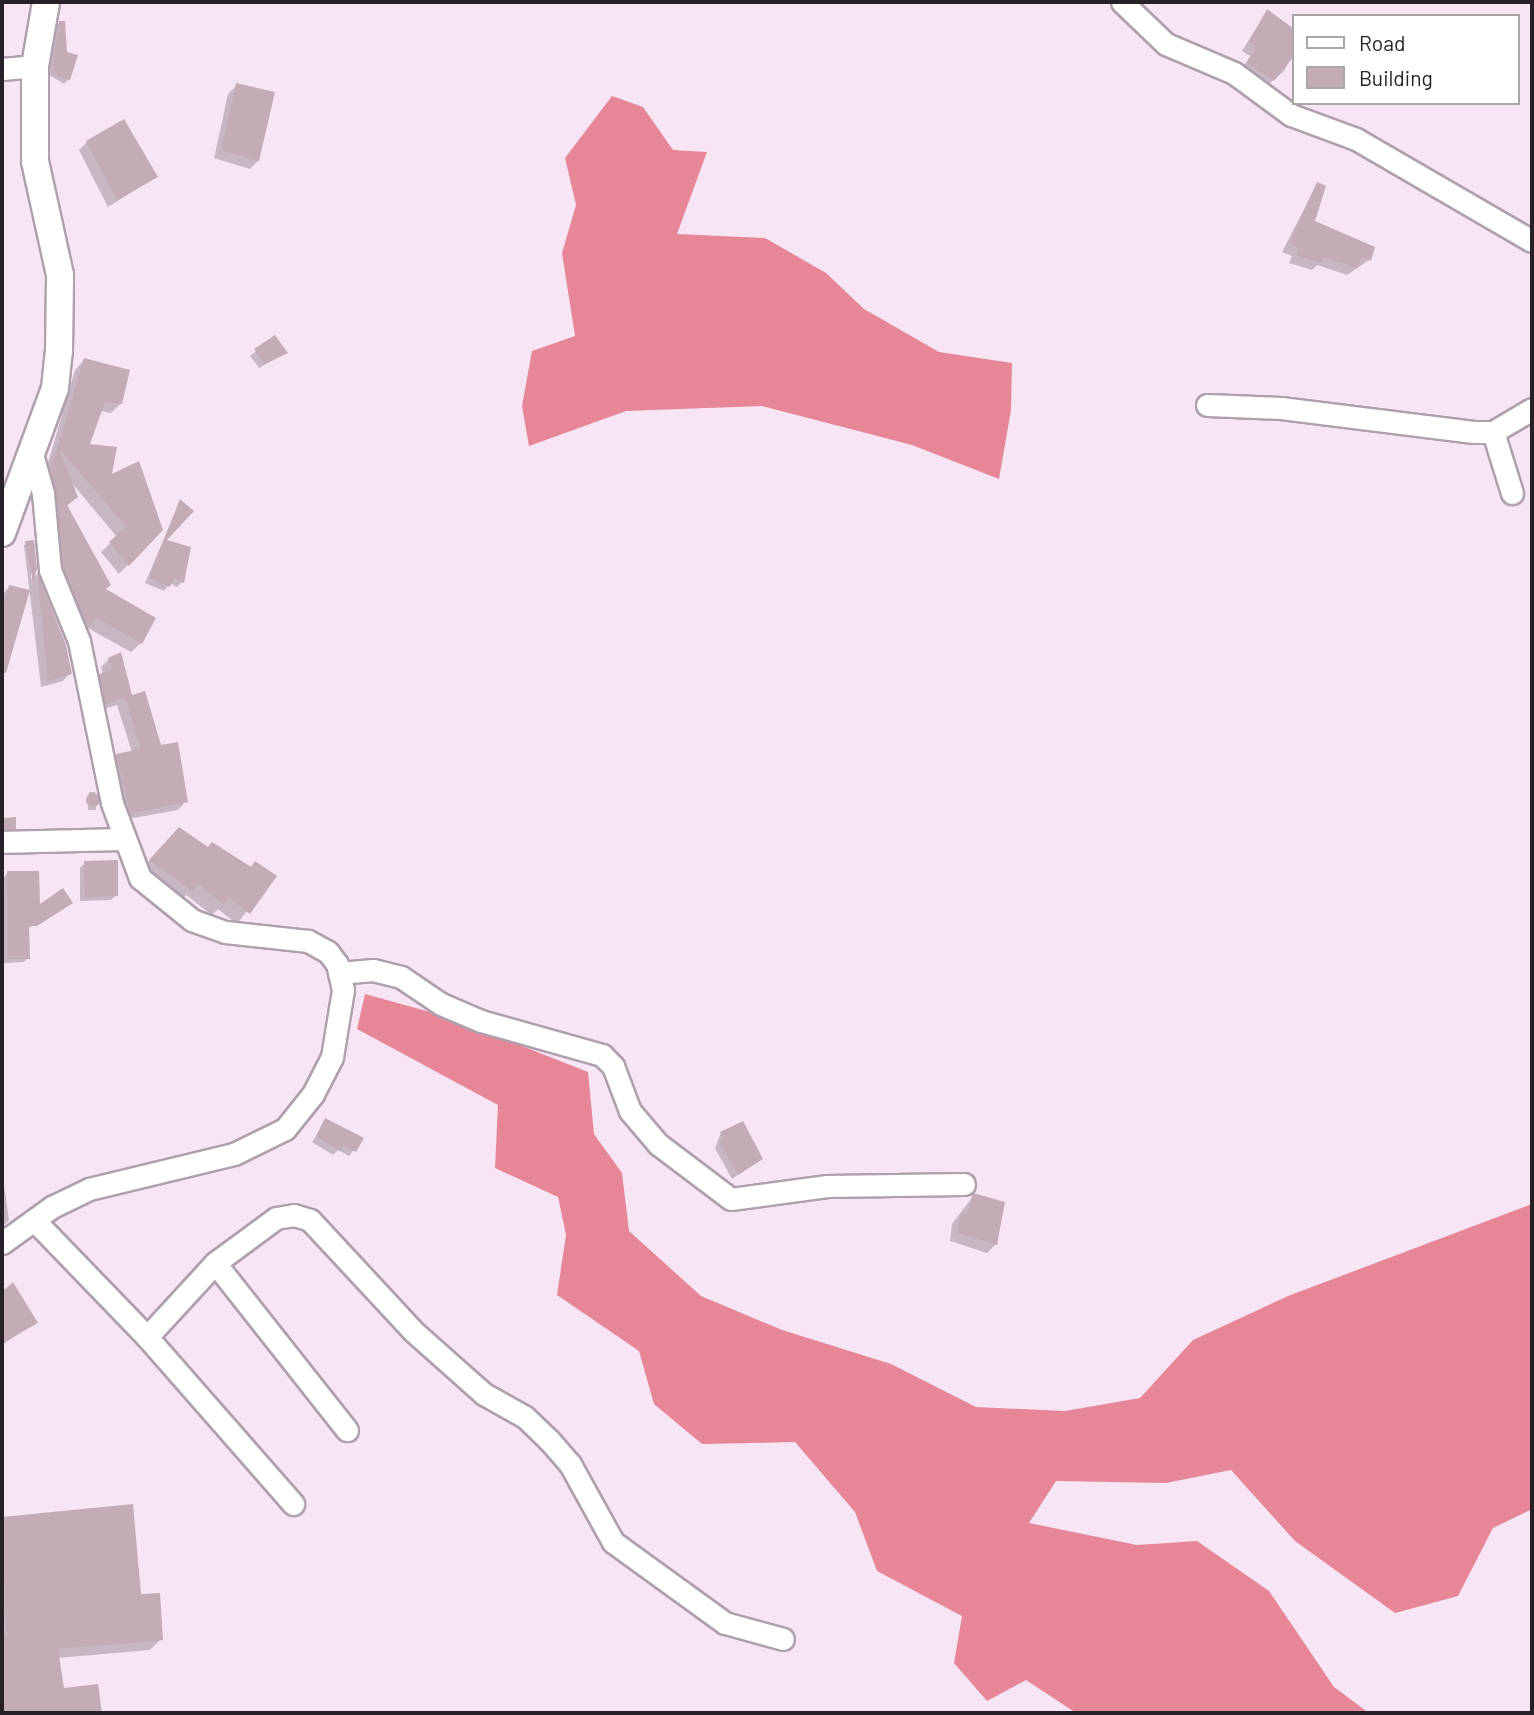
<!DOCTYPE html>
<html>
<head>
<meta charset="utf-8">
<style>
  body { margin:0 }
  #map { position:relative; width:1534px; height:1715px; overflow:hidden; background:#f8e5f4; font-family:Barlow,sans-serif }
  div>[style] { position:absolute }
  .forest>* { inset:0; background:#e68697 }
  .shadow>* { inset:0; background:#0003 }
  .building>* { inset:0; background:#c3acb6 }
  .round { border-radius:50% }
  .roads { filter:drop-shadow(2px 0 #b09fad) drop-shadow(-2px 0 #b09fad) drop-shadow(0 2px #b09fad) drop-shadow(0 -2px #b09fad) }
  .minor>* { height:21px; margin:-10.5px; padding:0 10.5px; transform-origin:10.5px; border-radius:10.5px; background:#fff }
  .tertiary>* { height:26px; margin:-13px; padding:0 13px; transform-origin:13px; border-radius:13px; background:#fff }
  span { translate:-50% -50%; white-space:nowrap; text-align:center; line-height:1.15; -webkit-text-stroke:5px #fff; paint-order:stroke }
  .frame { position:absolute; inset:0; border:4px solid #272026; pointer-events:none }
  .legend { position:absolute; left:1292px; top:14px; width:228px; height:91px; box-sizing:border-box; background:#fff; border:2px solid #a9a6a8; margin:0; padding:9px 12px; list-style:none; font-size:21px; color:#272026 }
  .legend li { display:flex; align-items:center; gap:14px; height:35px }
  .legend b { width:35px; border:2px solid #a9a6a8 }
</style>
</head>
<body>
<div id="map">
  <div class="forest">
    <div style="clip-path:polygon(612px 96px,643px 107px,673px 150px,707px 152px,677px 234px,765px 238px,826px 273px,864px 309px,939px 352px,1012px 363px,1011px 410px,999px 479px,912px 445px,762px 406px,626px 411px,529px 446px,522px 406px,532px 351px,575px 336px,562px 253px,576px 205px,565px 158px)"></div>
    <div style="clip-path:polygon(365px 994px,448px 1017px,588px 1072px,594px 1134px,622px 1173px,629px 1231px,701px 1296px,782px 1330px,891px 1364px,976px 1407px,1065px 1411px,1140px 1398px,1193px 1340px,1288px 1296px,1532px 1204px,1532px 1509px,1493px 1528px,1458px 1596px,1395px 1613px,1295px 1541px,1231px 1470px,1166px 1483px,1056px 1481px,1029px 1523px,1137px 1545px,1197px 1541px,1269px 1591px,1334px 1687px,1369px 1713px,1076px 1713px,1026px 1680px,987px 1701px,954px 1663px,962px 1616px,877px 1571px,855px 1512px,795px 1442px,702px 1444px,654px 1404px,639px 1351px,557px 1295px,566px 1235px,558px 1197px,495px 1168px,498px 1105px,357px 1029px)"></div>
  </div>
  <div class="shadow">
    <div style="clip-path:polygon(1267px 11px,1294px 31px,1294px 53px,1284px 71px,1264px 88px,1240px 72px,1250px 56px,1242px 51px)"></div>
    <div style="clip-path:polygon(59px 23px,69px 79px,64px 84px,48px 74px,54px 28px)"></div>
    <div style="clip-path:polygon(237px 85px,258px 161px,250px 169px,214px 158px,228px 94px)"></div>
    <div style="clip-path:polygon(87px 142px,156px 177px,108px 207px,79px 150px)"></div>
    <div style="clip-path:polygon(1317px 184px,1312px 222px,1369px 260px,1347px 275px,1317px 265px,1312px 270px,1289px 263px,1292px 256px,1282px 252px)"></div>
    <div style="clip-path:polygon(274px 337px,286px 352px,259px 368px,250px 356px)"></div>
    <div style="clip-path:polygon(84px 360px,121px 403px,111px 413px,100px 411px,87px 446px,110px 477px,161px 530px,119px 574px,101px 552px,117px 537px,71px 482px,76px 497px,66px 507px,103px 590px,141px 643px,131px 652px,86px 627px,78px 635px,54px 577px,43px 480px,75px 370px)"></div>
    <div style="clip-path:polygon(180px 501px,191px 511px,164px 540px,189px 549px,182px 582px,177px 587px,170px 583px,164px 591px,145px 583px)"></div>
    <div style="clip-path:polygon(32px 542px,31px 579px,36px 574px,65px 645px,70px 673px,63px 681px,41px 687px,24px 545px)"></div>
    <div style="clip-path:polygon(9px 587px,28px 591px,2px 676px,2px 595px)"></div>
    <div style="clip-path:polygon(109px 659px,186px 801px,178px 810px,122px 820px,109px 763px,117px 755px,132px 752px,117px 705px,97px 711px,92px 684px,103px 674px,101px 667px)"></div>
    <div style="clip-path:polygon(89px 792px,95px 792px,96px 810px,88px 810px)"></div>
    <div style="clip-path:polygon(2px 819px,15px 819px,15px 828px,6px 836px,2px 837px)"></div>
    <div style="clip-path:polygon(168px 841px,207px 849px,274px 876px,237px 924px,218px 909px,212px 915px,186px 895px,180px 901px,139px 872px)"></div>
    <div style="clip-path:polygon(85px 863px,117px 895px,111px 900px,80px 901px,80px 868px)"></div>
    <div style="clip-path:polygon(8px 873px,38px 907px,67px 906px,27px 929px,28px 958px,24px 962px,4px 963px,4px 877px)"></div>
    <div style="clip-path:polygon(326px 1121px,362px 1139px,349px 1156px,338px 1150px,333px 1155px,312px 1142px)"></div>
    <div style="clip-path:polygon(721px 1133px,761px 1159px,732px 1179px,715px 1148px)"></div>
    <div style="clip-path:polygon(2px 1171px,9px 1220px,2px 1227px)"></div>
    <div style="clip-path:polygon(974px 1195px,1003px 1203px,995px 1245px,987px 1253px,950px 1241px,952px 1224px)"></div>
    <div style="clip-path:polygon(13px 1285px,35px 1323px,2px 1345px,2px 1294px)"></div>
    <div style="clip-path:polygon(131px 1506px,140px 1596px,161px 1639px,150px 1650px,58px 1658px,63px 1690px,97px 1686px,101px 1713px,2px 1713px,2px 1519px)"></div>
  </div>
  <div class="building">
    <div style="clip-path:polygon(1267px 9px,1294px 29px,1294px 56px,1274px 81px,1247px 63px,1256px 47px,1249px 42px)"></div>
    <div style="clip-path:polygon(59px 21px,65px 21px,67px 52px,78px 55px,70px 80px,58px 77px,52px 68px)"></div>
    <div style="clip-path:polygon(236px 83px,275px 92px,259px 161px,221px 150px)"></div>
    <div style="clip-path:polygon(124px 119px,158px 177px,117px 200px,86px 141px)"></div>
    <div style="clip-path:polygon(1317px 182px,1326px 186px,1315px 221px,1375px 247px,1371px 261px,1362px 257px,1357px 268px,1323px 257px,1321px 263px,1296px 255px,1299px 248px,1289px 243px)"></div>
    <div style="clip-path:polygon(275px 335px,288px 353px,265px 364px,254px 349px)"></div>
    <div style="clip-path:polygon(84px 358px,130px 370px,122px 404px,105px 402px,90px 444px,117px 447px,112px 474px,139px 461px,163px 530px,129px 566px,109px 542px,126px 527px,59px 448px,78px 497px,67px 505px,111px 585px,106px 589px,156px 618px,142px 644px,97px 618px,88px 627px,63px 567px,51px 469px)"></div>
    <div style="clip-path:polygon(180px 499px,194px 511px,167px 540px,191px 547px,184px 583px,174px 578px,170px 587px,149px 578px)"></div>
    <div style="clip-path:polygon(34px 540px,37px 569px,33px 581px,25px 541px)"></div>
    <div style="clip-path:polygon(37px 571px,66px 645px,72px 674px,48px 681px)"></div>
    <div style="clip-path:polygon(9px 585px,30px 590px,6px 673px,2px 673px,2px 610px)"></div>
    <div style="clip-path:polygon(121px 652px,132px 695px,145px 691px,161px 745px,178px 742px,188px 802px,130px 813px,116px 754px,141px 749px,125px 698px,105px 704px,99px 674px,112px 670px,108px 658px)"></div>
    <div class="round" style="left:86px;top:793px;width:14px;height:14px"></div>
    <div style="clip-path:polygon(16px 817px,16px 829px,2px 829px,2px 818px)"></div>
    <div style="clip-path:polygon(179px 827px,208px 847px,212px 842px,251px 867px,255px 861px,277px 876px,250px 914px,229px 898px,224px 905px,198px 884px,192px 891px,149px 860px)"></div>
    <div style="clip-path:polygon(118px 860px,118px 896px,85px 897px,84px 861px)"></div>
    <div style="clip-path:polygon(7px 871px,39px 871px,40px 904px,63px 888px,73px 903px,37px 926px,29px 926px,30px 959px,8px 959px)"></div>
    <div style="clip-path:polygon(325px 1118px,364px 1138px,356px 1152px,343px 1145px,340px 1151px,316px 1136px)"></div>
    <div style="clip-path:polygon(743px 1121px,763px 1159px,738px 1175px,719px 1141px,723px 1139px,720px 1132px)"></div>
    <div style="clip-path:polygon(973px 1193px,1005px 1202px,997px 1245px,958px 1233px,960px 1214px,967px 1215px)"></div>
    <div style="clip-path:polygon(13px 1282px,38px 1323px,2px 1343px,2px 1292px)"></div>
    <div style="clip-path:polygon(133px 1504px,141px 1594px,160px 1593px,163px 1640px,58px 1649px,64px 1688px,98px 1684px,102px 1713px,2px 1713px,2px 1635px,6px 1635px,2px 1517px)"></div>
  </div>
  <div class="roads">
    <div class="minor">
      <div style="left:1122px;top:2px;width:61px;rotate:43.7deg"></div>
      <div style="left:1166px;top:44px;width:74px;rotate:23.1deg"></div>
      <div style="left:1234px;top:73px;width:71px;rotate:36.4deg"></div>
      <div style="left:1291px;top:115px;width:69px;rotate:20.3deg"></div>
      <div style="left:1356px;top:139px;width:203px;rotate:30.1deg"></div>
      <div style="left:2px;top:69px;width:33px;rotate:-5deg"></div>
      <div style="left:1207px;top:405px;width:74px;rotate:2.3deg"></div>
      <div style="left:1281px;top:408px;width:194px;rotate:7.1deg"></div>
      <div style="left:1474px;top:432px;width:19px"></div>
      <div style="left:1493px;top:432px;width:45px;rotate:-30.5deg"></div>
      <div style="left:1493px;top:432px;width:64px;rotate:72.7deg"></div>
      <div style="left:2px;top:842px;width:121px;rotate:-1.4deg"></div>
      <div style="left:339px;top:973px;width:34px;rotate:-5deg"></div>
      <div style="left:373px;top:970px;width:29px;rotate:14deg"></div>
      <div style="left:401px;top:977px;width:48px;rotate:34deg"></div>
      <div style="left:441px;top:1004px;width:43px;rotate:23deg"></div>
      <div style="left:481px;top:1021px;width:126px;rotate:15.7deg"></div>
      <div style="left:602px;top:1055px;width:16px;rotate:45deg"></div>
      <div style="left:613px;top:1066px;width:48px;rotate:69.3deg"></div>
      <div style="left:630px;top:1111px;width:43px;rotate:49.7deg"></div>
      <div style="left:658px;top:1144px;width:91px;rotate:37deg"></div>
      <div style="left:731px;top:1199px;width:97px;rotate:-7.7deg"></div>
      <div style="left:827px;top:1186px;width:137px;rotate:-0.8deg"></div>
      <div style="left:34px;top:1220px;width:163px;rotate:46deg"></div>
      <div style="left:147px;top:1337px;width:222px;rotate:48.8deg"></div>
      <div style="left:2px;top:1243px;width:62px;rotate:-35.8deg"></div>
      <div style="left:52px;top:1207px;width:41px;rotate:-25.9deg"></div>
      <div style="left:89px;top:1189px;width:149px;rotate:-13.6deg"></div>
      <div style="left:234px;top:1154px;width:57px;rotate:-26.1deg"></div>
      <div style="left:285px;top:1129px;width:45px;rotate:-51.3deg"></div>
      <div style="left:313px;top:1094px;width:42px;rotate:-62.8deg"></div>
      <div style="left:332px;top:1057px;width:68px;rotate:-80.7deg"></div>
      <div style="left:343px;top:990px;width:27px;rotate:-103deg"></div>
      <div style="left:337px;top:964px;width:15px;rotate:-127deg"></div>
      <div style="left:328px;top:952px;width:23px;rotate:-151deg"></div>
      <div style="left:308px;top:941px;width:83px;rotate:-173.8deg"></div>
      <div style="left:225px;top:932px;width:35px;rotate:-160deg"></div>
      <div style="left:192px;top:920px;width:67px;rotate:-141.1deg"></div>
      <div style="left:140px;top:878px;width:80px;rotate:-110.5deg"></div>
      <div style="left:112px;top:803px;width:165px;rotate:-101.5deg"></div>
      <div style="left:79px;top:641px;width:77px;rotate:-112.2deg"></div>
      <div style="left:50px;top:570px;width:77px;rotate:-95.2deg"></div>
      <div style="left:43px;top:493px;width:44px;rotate:-105.9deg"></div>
      <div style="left:215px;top:1263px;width:76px;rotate:-36.4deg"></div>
      <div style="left:276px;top:1218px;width:18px;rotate:-9deg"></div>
      <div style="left:294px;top:1215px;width:17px;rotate:17deg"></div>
      <div style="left:310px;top:1220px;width:151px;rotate:47.1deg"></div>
      <div style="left:413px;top:1331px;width:95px;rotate:41.6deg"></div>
      <div style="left:484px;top:1394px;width:47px;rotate:29.3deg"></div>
      <div style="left:525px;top:1417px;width:33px;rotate:44deg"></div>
      <div style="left:549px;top:1440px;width:32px;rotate:49deg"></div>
      <div style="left:570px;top:1464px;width:89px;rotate:61.1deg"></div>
      <div style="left:613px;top:1542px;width:138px;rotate:35.9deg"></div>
      <div style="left:725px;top:1623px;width:60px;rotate:15.4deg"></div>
      <div style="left:147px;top:1337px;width:100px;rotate:-47.4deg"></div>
      <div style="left:215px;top:1263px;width:213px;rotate:51.7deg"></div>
    </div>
    <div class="tertiary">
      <div style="left:2px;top:533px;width:154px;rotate:-69.9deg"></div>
      <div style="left:55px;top:388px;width:37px;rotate:-84deg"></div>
      <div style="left:59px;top:351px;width:76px;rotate:-89.2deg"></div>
      <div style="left:60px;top:275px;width:117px;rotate:-102.4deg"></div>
      <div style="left:35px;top:161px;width:95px;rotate:-90deg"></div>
      <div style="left:35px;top:66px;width:65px;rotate:-80.2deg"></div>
    </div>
  </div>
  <div class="frame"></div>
  <ul class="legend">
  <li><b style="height:9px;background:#fff"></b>Road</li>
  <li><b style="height:19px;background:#c3acb6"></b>Building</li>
  </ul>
</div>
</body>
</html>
